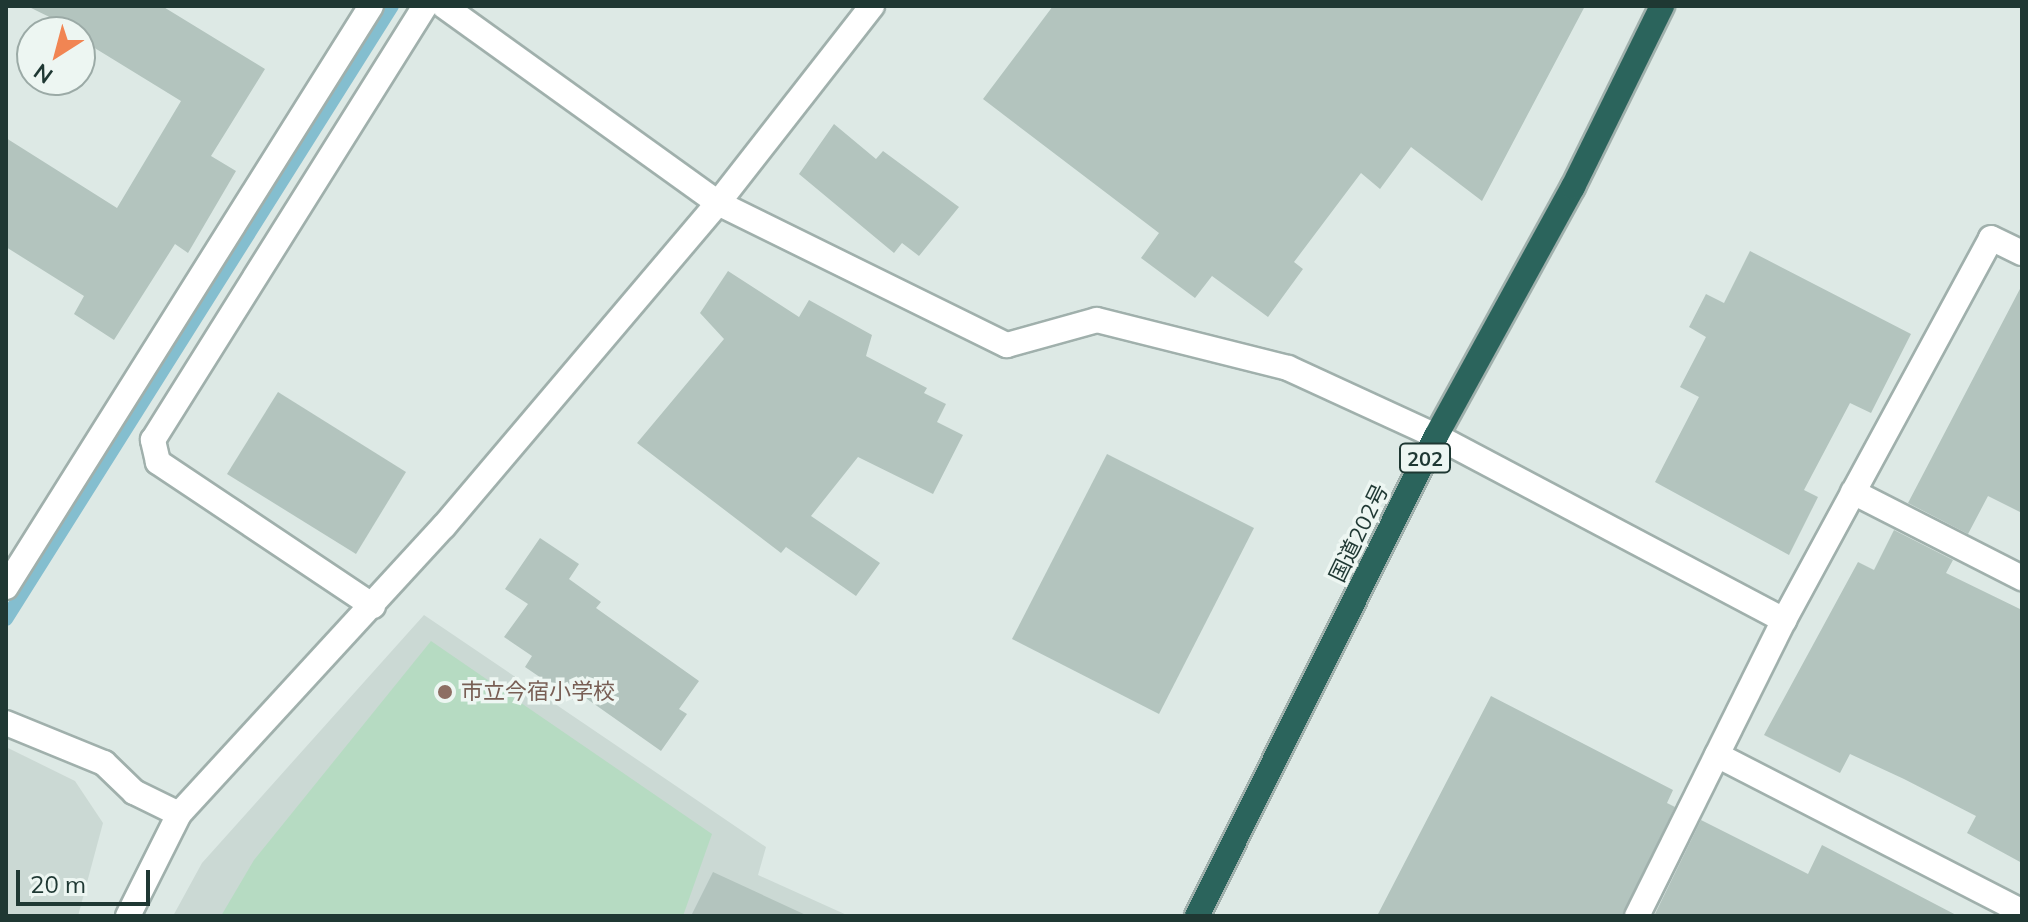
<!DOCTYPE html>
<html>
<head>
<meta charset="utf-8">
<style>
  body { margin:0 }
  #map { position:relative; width:2028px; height:922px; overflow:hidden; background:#dde9e5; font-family:Mulish,"Noto Sans JP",sans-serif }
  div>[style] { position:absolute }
  .built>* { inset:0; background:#cbd9d4 }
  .green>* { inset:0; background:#b6dbc2 }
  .stream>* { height:14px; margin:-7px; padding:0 7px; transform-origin:7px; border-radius:7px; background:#84becf }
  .building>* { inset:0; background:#b3c4be }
  .roads { filter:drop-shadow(2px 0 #a0b0ac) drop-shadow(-2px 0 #a0b0ac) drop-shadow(0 2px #a0b0ac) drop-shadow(0 -2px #a0b0ac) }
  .minor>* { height:24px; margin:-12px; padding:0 12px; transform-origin:12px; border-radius:12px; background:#fff }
  .highway>* { height:24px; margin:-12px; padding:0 12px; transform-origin:12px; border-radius:12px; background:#2b645c }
  .dots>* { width:22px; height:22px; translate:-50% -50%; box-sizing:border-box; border:4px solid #edf6f2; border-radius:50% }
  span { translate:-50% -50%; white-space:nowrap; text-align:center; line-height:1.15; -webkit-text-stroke:7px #edf6f2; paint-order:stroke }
  .shield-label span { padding:2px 6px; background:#edf6f2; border:2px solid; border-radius:6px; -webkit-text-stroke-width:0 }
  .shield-label { font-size:20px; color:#1f3833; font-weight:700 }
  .street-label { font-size:22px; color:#1f3833 }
  .education-label { font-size:22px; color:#785e54 }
  .left { translate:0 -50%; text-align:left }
  .frame { position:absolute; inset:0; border:8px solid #1f3833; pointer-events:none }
  .north { position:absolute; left:16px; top:16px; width:80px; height:80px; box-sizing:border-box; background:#edf6f2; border:2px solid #9baaa6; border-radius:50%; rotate:216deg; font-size:22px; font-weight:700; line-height:32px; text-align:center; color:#1f3833 }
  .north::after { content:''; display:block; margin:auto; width:28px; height:36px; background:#f18553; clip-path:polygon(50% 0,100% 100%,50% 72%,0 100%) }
  .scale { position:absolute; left:16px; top:870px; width:134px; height:36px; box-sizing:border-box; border:4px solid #1f3833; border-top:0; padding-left:10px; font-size:24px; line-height:28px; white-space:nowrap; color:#1f3833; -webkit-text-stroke:6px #edf6f2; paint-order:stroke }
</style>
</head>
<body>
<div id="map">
  <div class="built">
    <div style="clip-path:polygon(424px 615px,766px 847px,758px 875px,849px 916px,173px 916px,202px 863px)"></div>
    <div style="clip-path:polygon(6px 747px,75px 781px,103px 823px,78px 916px,6px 916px)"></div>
  </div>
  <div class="green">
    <div style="clip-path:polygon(431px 641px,712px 834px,683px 916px,221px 916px,254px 860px)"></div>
  </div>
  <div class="stream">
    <div style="left:6px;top:619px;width:724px;rotate:-57.8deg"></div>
  </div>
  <div class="building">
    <div style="clip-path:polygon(27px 6px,162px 6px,265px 69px,211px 156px,236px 171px,188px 253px,175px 244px,114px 340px,74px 314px,84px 296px,6px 247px,6px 138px,117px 208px,181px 101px,80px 39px,80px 32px)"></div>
    <div style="clip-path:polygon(1053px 6px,1585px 6px,1482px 201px,1411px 147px,1380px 189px,1361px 173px,1294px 262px,1303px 269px,1268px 317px,1212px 276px,1195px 298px,1141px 258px,1159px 233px,983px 99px)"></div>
    <div style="clip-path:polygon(834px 124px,876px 159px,883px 151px,959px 207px,919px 256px,902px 243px,894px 253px,799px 174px)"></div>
    <div style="clip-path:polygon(1750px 251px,1911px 334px,1871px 413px,1850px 403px,1804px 490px,1818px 497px,1789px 555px,1655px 482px,1699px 397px,1680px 387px,1706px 337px,1689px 327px,1706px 294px,1724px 303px)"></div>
    <div style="clip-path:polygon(728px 271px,799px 317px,809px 300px,872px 335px,866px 356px,927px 388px,924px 393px,946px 404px,937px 422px,963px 435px,933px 494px,858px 457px,811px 516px,880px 563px,856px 596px,786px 547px,781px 553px,637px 443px,724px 339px,700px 313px)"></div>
    <div style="clip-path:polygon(2022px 285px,2022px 513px,1988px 496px,1968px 534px,1908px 503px)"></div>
    <div style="clip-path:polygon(278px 392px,406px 472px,356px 554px,227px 474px)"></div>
    <div style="clip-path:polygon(1107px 454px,1254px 528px,1159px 714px,1012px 639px)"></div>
    <div style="clip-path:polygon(1894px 530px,1953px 560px,1946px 573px,2022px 610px,2022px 863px,1967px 833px,1976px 816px,1904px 779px,1850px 754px,1840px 773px,1764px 735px,1858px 562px,1874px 570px)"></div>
    <div style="clip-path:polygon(540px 538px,579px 564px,569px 579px,601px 602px,596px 608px,699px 681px,679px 709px,687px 714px,661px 751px,580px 694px,575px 701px,525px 667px,532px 656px,504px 637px,528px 604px,505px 589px)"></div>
    <div style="clip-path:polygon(1491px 696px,1673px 790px,1667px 803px,1675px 807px,1622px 916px,1377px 916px)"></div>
    <div style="clip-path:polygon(1701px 820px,1808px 874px,1822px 845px,1958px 916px,1654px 916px)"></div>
    <div style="clip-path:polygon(713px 872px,808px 916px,691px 916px)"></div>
  </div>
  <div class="roads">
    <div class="minor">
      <div style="left:444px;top:6px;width:337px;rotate:35.7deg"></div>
      <div style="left:718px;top:203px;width:322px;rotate:26.2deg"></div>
      <div style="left:1007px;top:345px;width:93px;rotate:-15.5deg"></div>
      <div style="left:1097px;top:320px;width:197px;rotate:14.1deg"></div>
      <div style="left:1288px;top:368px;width:163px;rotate:24.7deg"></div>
      <div style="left:1436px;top:436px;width:394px;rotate:27.9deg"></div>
      <div style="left:1853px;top:492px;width:190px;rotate:27deg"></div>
      <div style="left:6px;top:587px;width:686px;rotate:-57.86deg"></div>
      <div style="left:373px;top:606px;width:259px;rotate:-146.2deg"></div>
      <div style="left:158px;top:462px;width:23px;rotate:-103deg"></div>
      <div style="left:153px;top:440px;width:512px;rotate:-57.92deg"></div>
      <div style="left:6px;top:723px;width:106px;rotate:22.2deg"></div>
      <div style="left:104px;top:763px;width:42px;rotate:44deg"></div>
      <div style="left:134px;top:792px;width:50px;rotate:26.1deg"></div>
      <div style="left:1717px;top:755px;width:343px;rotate:27.2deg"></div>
      <div style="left:128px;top:916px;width:114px;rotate:-63.4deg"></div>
      <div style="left:179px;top:814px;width:391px;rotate:-47.4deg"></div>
      <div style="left:444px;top:526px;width:424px;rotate:-49.7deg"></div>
      <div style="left:718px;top:203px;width:250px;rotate:-52deg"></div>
      <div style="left:1637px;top:916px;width:330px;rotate:-63.6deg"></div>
      <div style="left:1784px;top:620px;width:434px;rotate:-61.5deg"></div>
      <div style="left:1991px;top:238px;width:34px;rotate:26deg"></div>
    </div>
    <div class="highway">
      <div style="left:1197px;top:916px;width:536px;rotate:-63.53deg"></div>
      <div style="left:1436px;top:436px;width:284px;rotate:-61.2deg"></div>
      <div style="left:1573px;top:187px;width:202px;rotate:-63.8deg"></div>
    </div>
  </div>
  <div class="dots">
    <div style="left:445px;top:692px;background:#8d6e63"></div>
  </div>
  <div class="shield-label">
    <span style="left:1425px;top:458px">202</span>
  </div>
  <div class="street-label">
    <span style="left:1359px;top:533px;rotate:-64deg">国道202号</span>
  </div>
  <div class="education-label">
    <span class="left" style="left:461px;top:692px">市立今宿小学校</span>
  </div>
  <div class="frame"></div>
  <div class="north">N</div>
  <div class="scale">20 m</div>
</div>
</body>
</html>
